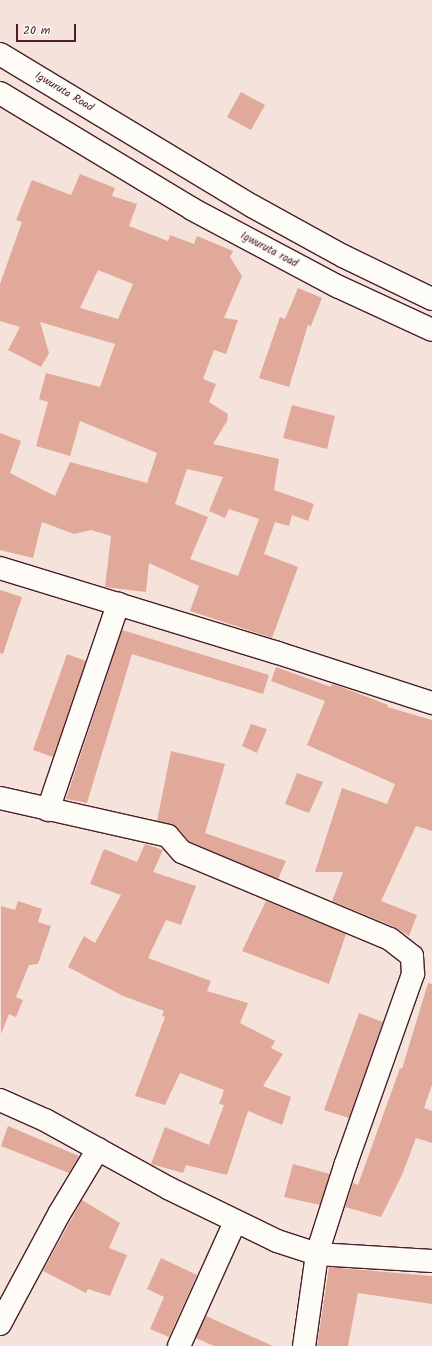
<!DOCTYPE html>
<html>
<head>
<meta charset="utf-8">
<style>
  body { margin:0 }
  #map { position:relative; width:432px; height:1346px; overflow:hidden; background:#f5e3db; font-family:Kalam,sans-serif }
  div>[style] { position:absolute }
  .building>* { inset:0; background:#e1a999 }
  .roads { filter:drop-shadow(1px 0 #4a1f2b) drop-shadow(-1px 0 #4a1f2b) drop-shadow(0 1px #4a1f2b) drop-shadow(0 -1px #4a1f2b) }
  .street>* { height:22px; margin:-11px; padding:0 11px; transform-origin:11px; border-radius:11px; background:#fdfcf7 }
  .secondary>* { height:22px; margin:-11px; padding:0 11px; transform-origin:11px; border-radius:11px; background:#fdfcf7 }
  span { translate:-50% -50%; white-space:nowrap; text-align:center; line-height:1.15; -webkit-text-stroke:3px #fdfcf7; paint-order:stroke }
  .street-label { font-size:11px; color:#4a1f2b }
  .scale { position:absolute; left:16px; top:24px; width:60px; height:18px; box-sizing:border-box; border:2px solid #4a1f2b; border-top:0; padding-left:5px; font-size:12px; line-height:14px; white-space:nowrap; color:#4a1f2b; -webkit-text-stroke:3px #fdfcf7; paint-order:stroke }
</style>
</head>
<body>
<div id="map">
  <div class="building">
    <div style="clip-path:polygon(241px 92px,265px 105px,251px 130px,227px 117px)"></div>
    <div style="clip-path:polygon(evenodd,80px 174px,115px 188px,112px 196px,137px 204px,129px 226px,168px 241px,170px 235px,194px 244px,197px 236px,233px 251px,230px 257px,242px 276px,224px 318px,238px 320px,226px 354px,214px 350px,203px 379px,216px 384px,209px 402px,228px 414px,227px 421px,213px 444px,279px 459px,274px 490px,314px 504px,308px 521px,292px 515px,289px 526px,275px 522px,264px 554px,298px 567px,272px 638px,190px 611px,199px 586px,149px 563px,146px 592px,105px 587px,111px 536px,91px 530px,74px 534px,42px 522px,33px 558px,0 550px,0 433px,21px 441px,10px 473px,55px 496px,70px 462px,147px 483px,157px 453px,80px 421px,70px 456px,36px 446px,48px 402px,39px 399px,46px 373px,100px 387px,115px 344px,40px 322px,49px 353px,41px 367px,8px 350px,20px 327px,0 321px,0 284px,22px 222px,16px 220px,32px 180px,71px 195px,80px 174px,98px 270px,133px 284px,118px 319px,80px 308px,98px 270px,80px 174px,187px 469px,223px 477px,209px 511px,225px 518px,229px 509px,259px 519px,238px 576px,190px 559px,208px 517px,175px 504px,187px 469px)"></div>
    <div style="clip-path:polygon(298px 288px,322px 298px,311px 326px,308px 325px,289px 387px,259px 378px,280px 317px,285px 319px)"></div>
    <div style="clip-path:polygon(292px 405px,335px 416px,327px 449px,283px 438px)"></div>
    <div style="clip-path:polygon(0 590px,22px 597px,3px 654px,0 653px)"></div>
    <div style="clip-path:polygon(122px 630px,269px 675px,263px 694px,132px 654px,87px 803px,66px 799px)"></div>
    <div style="clip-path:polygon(67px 654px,86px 661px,53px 757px,33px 750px)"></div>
    <div style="clip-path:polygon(276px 667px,331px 687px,332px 684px,344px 688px,388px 705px,387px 707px,432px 720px,432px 831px,416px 826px,381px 901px,417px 915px,409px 936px,395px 927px,332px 901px,343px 872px,315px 872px,342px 788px,387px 804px,395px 784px,307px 745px,325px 701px,271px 681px)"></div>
    <div style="clip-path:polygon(251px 724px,267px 729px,257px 753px,242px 746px)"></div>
    <div style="clip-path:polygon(171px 751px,225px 764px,205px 833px,286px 861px,278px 879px,190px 842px,177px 827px,157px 821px)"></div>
    <div style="clip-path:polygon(297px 773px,323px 782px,309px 813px,285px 804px)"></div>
    <div style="clip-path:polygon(145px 844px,163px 850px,153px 872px,196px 886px,181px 925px,166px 920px,148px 958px,211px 981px,207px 991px,248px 1003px,240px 1023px,275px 1041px,271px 1048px,283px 1054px,263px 1086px,291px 1097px,282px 1125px,248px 1111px,227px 1175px,186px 1165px,183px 1173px,151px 1164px,165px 1127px,209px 1145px,224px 1105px,219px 1104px,224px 1090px,180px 1073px,165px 1105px,135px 1096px,165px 1017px,162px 1016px,164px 1011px,123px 996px,68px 967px,84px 936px,95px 943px,121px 895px,90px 884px,104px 849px,137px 862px)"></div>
    <div style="clip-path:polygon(18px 901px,42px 909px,38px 922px,51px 926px,38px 964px,29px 965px,16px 997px,23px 1000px,16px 1017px,9px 1014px,1px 1034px,1px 906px,15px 910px)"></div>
    <div style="clip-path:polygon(266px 901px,346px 934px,329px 984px,242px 951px)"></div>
    <div style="clip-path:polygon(428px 983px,432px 984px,432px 1085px,424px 1108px,432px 1111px,432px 1143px,416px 1138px,402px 1175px,381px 1217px,345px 1207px,353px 1183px,358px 1185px,400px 1068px,402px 1069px)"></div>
    <div style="clip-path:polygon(359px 1013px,383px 1022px,349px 1118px,324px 1110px)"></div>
    <div style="clip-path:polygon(8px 1126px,79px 1156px,69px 1173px,1px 1146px)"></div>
    <div style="clip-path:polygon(293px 1164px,330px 1174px,320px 1205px,284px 1197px)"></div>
    <div style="clip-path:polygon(82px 1200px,120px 1223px,109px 1248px,127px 1255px,110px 1296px,88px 1289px,86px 1293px,43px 1271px)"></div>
    <div style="clip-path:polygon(161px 1258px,197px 1275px,169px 1337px,150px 1329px,164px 1297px,147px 1289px)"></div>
    <div style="clip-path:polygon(329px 1267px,432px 1276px,432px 1304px,358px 1293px,348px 1346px,317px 1346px)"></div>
    <div style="clip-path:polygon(206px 1316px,273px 1346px,214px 1346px,196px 1338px)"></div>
  </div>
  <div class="roads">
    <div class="street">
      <div style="left:0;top:568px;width:288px;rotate:17deg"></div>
      <div style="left:275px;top:652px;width:165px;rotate:18deg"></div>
      <div style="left:0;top:798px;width:172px;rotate:12.7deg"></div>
      <div style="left:168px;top:836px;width:21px;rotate:49deg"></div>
      <div style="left:182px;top:852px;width:225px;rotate:22.7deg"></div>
      <div style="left:390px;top:939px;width:28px;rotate:38deg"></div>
      <div style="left:412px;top:956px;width:18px;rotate:87deg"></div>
      <div style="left:413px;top:974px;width:201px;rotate:109.5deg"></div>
      <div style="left:346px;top:1163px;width:96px;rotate:107.7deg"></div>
      <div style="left:317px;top:1254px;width:93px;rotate:98deg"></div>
      <div style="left:48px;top:810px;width:218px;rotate:-71.2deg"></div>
      <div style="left:0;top:1100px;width:49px;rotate:24deg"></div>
      <div style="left:45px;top:1120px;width:141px;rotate:28.9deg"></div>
      <div style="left:168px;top:1188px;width:121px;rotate:25.9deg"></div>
      <div style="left:277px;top:1241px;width:42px;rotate:18deg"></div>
      <div style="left:317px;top:1254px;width:115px;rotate:3.5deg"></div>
      <div style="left:0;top:1324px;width:125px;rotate:-61.8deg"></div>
      <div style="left:59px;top:1214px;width:76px;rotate:-59deg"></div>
      <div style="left:179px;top:1346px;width:136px;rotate:-65.7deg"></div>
    </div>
    <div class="secondary">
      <div style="left:0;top:54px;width:294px;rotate:31.1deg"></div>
      <div style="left:252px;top:206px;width:104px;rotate:28.8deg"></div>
      <div style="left:343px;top:256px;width:99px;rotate:25.8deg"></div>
      <div style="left:0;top:93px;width:224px;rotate:31.1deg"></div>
      <div style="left:192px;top:209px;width:166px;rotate:28deg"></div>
      <div style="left:339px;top:287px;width:102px;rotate:24.8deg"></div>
    </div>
  </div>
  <div class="street-label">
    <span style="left:64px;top:92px;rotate:31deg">Igwuruta Road</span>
    <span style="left:269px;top:250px;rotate:28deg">Igwuruta road</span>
  </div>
  <div class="scale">20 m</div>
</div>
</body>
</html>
